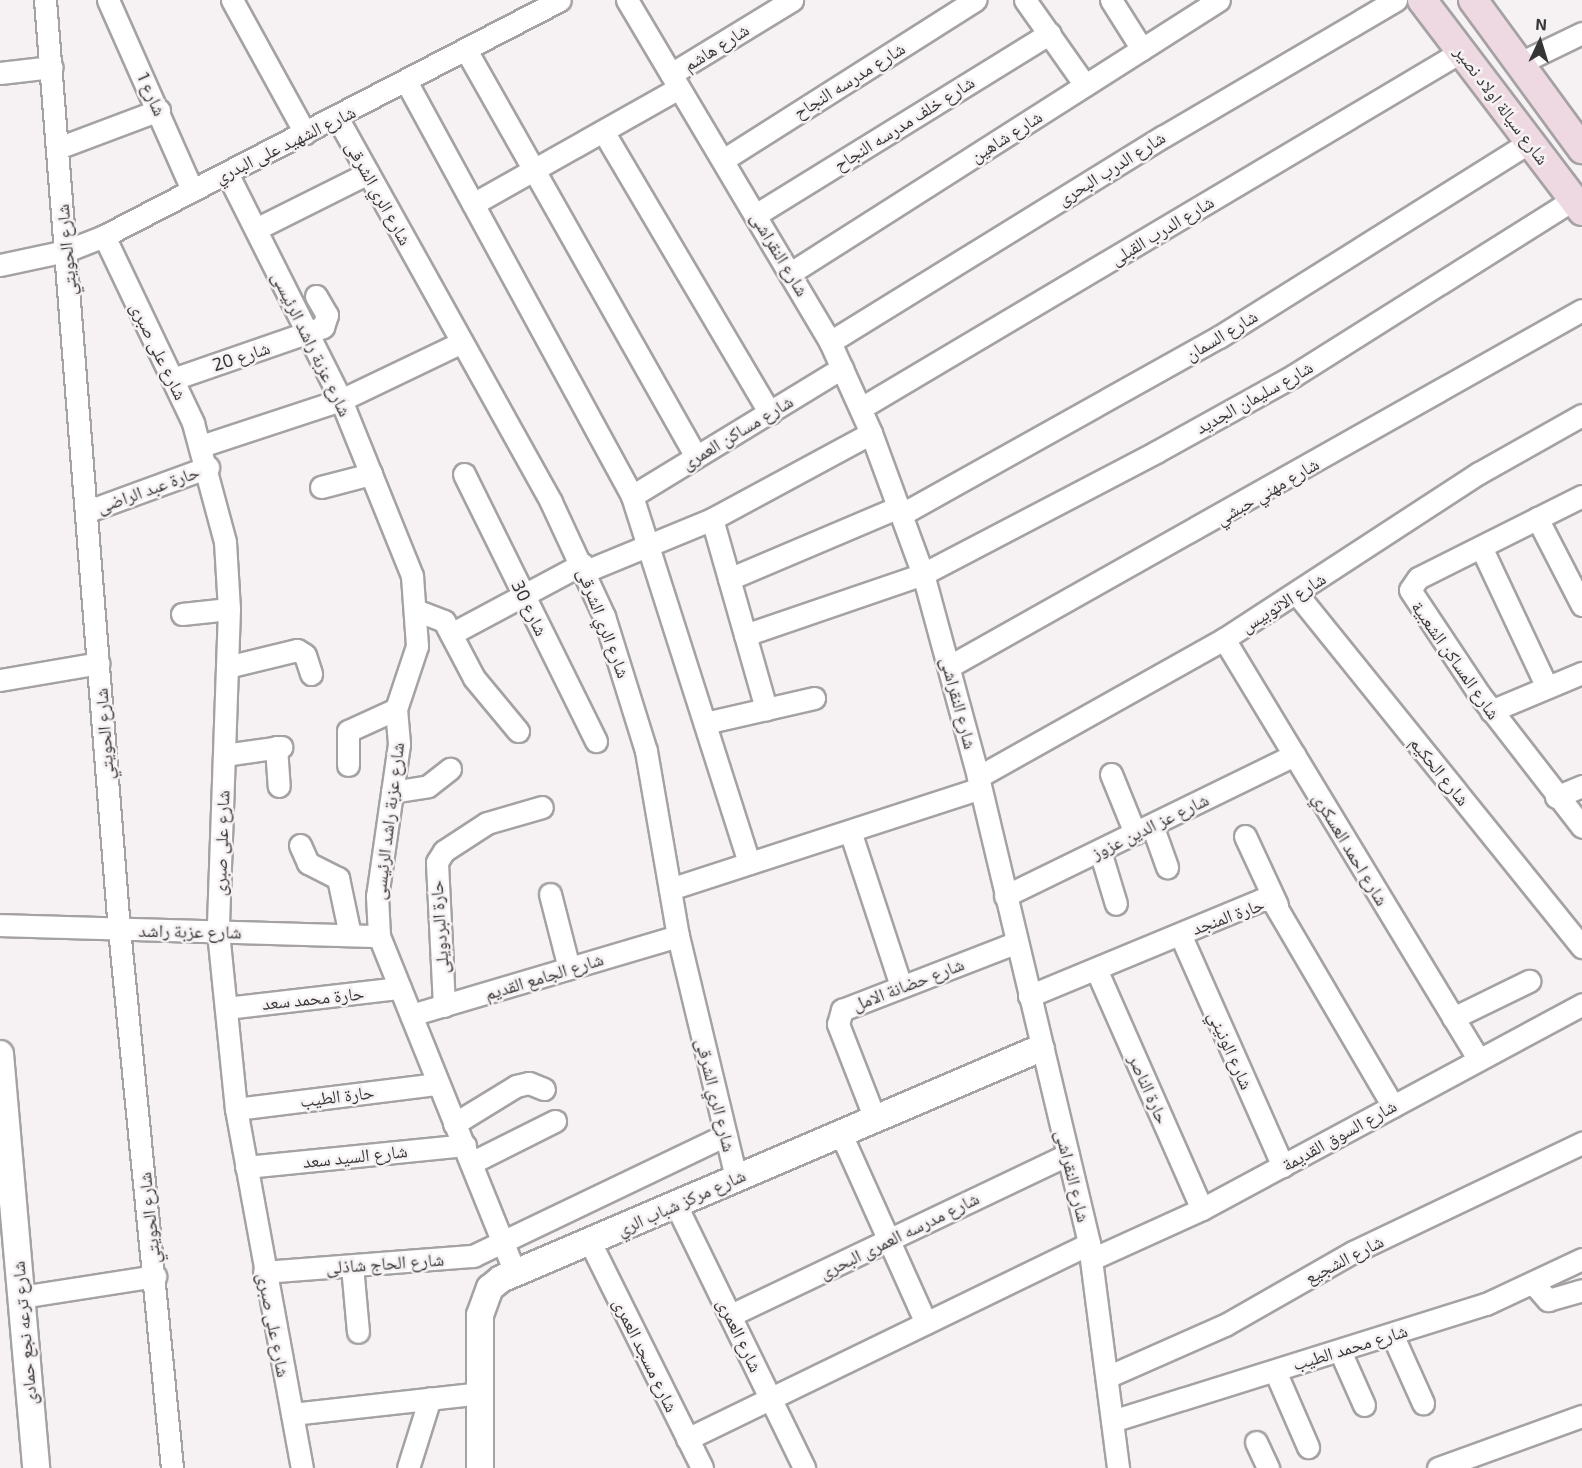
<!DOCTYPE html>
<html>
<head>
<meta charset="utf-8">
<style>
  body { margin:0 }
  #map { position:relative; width:1582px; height:1468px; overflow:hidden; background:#f6f2f4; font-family:"Exo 2","Noto Naskh Arabic",sans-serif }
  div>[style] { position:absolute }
  .roads { filter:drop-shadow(2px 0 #a5a2a3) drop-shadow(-2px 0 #a5a2a3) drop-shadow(0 2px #a5a2a3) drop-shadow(0 -2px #a5a2a3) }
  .minor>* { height:21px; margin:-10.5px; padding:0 10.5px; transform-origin:10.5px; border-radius:10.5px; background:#fff }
  .tertiary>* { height:26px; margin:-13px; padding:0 13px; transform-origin:13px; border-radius:13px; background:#fff }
  .secondary>* { height:28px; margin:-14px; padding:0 14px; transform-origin:14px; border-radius:14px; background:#eed9e2 }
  span { translate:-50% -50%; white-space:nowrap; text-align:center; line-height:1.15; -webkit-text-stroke:5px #f6f2f4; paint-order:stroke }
  .street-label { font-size:18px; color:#383737 }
  .north { position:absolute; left:1510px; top:12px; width:60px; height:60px; -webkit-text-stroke:4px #f6f2f4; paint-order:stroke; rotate:4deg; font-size:16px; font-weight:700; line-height:24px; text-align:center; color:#383737 }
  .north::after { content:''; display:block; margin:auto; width:21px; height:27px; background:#383737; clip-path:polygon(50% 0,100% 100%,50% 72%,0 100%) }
</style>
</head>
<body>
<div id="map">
  <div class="roads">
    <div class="minor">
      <div style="left:45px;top:0;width:932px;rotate:85.45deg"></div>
      <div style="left:119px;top:929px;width:542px;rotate:84.38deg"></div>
      <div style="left:108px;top:0;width:208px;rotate:66.1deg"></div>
      <div style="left:232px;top:0;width:152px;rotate:61.2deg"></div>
      <div style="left:627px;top:0;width:398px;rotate:59.3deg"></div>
      <div style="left:830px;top:342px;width:100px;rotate:65.7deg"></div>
      <div style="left:871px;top:433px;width:150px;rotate:69.8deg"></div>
      <div style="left:923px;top:574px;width:210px;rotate:74.8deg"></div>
      <div style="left:978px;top:777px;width:480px;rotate:76.6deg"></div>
      <div style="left:1089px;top:1244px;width:226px;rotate:82.6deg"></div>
      <div style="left:1025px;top:0;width:104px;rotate:54.8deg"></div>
      <div style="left:1111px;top:0;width:58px;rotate:57.7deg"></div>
      <div style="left:466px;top:50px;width:467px;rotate:60.5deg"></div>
      <div style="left:1520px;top:63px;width:69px;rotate:-25.8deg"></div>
      <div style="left:0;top:73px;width:52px;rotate:-6.6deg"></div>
      <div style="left:671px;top:74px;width:142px;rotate:-31.4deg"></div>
      <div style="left:407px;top:83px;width:470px;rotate:61.4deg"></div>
      <div style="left:632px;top:496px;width:385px;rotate:72.3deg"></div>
      <div style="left:338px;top:119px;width:438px;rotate:60.9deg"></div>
      <div style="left:551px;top:502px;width:126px;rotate:65.1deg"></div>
      <div style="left:604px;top:616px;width:141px;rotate:72.7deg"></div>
      <div style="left:646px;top:751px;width:188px;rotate:80.2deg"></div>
      <div style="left:678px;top:936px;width:248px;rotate:76.5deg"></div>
      <div style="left:603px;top:131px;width:328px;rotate:59.4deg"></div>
      <div style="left:58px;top:148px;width:108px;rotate:-20.6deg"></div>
      <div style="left:723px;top:160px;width:299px;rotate:-32.4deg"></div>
      <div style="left:227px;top:173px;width:254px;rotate:63.3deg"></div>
      <div style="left:341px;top:400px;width:190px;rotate:68deg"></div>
      <div style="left:412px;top:576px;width:70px;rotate:85.9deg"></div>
      <div style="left:417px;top:646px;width:66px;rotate:108.4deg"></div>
      <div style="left:396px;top:709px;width:35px;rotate:85deg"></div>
      <div style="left:399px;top:744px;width:154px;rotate:98.2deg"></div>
      <div style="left:377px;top:896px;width:40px;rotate:87.1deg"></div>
      <div style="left:379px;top:936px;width:363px;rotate:68deg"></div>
      <div style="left:473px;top:204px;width:236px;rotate:-29.4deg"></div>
      <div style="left:757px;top:214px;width:344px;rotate:-31.7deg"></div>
      <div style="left:256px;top:229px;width:125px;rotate:-26.6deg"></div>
      <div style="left:104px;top:236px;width:207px;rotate:64.5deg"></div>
      <div style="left:193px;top:423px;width:123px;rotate:74.9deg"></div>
      <div style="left:225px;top:542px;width:67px;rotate:86.6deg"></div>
      <div style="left:229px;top:609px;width:323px;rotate:92deg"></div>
      <div style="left:218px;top:932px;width:178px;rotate:84.2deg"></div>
      <div style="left:236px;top:1109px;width:365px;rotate:79.6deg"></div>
      <div style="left:0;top:265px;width:67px;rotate:-12deg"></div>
      <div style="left:66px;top:251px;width:41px;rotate:-21.5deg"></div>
      <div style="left:104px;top:236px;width:513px;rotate:-27.36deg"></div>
      <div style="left:792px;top:272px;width:506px;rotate:-32.5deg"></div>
      <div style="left:830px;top:342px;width:392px;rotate:-31.7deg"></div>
      <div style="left:1164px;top:136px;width:269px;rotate:-30.4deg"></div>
      <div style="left:173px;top:379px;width:159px;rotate:-19.1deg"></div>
      <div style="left:323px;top:327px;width:13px;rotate:-72deg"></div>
      <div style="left:327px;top:315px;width:22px;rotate:-120deg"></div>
      <div style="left:861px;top:408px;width:699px;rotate:-30.71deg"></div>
      <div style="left:201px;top:446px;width:147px;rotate:-18.2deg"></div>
      <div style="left:341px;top:400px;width:134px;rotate:-25.6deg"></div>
      <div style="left:464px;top:474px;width:298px;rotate:63.7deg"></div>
      <div style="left:321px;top:487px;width:52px;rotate:-14.6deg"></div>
      <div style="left:632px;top:496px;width:246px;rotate:-31.4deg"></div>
      <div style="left:1582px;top:496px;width:183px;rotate:153.4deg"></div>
      <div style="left:1418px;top:578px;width:14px;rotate:124deg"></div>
      <div style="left:1410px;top:590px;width:125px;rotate:56.4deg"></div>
      <div style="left:1479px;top:694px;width:168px;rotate:52.2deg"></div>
      <div style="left:88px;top:511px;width:128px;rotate:-20.1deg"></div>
      <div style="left:902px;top:514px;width:363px;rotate:-29.2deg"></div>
      <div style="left:1219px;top:337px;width:367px;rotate:-32.1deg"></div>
      <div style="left:1537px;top:518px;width:98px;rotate:62.7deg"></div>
      <div style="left:712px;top:519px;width:198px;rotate:74.1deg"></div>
      <div style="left:1481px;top:547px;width:155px;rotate:64.8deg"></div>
      <div style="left:586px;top:571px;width:136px;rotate:-22.4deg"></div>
      <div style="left:712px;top:519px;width:181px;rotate:-28.4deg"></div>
      <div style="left:729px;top:579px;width:185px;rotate:-23deg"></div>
      <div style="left:1297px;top:594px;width:454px;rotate:51.1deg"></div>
      <div style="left:418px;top:611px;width:28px;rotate:21deg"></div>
      <div style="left:444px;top:621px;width:64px;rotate:62.2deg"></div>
      <div style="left:474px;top:678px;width:69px;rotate:50.3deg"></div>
      <div style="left:182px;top:614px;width:47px;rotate:-6.1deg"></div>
      <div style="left:451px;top:634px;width:149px;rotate:-28.1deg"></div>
      <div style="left:745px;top:635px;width:188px;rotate:-18.9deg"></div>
      <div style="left:923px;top:574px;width:263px;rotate:-27.6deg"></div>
      <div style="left:1156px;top:452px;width:157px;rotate:-29deg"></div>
      <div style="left:1293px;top:376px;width:332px;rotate:-32.2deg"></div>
      <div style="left:1224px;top:639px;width:490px;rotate:58.8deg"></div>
      <div style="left:950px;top:666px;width:725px;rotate:-29.39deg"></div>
      <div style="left:227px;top:667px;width:72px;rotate:-13.7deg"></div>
      <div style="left:297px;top:650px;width:9px;rotate:32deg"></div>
      <div style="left:305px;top:655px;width:20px;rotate:72deg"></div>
      <div style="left:0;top:680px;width:100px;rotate:-9.7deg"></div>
      <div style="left:1491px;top:711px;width:99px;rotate:-22.7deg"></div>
      <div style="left:705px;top:723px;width:112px;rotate:-12.9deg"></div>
      <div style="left:276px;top:747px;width:39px;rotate:86deg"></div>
      <div style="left:224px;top:755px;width:58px;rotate:-8deg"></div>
      <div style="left:348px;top:765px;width:34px;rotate:-90deg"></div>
      <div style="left:348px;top:731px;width:53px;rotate:-24.6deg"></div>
      <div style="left:1111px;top:774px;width:64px;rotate:67.9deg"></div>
      <div style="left:978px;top:777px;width:282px;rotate:-29.3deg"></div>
      <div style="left:1224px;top:639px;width:304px;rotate:-33.1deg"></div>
      <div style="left:1479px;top:473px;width:118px;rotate:-29.4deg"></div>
      <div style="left:392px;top:792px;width:36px;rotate:-9deg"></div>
      <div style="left:428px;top:786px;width:28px;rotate:-38deg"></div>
      <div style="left:1556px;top:797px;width:28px;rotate:-23deg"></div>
      <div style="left:1152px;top:825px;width:45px;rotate:70.3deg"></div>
      <div style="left:850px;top:831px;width:163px;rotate:71.8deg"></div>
      <div style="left:1245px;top:836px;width:76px;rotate:65.1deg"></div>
      <div style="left:300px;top:845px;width:20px;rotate:66deg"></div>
      <div style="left:308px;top:863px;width:34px;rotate:27deg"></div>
      <div style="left:338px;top:878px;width:58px;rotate:78.1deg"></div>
      <div style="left:1100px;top:851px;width:55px;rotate:73.2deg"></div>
      <div style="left:670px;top:889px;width:326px;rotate:-18deg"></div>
      <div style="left:550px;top:894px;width:76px;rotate:75.6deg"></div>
      <div style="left:1005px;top:896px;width:322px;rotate:-26deg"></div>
      <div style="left:0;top:925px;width:379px;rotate:1.7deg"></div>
      <div style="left:1180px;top:934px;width:254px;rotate:66.1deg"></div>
      <div style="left:1096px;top:969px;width:262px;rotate:66.2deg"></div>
      <div style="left:1029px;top:996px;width:251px;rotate:-22.5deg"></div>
      <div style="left:1261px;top:900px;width:11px"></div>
      <div style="left:1272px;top:900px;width:239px;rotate:59.6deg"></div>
      <div style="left:444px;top:1006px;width:144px;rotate:-92.8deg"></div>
      <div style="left:437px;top:862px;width:13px;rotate:-58deg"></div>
      <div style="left:444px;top:851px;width:51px;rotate:-33.1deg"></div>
      <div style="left:487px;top:823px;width:57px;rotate:-16.2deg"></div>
      <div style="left:226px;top:1008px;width:175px;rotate:-6.6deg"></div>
      <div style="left:411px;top:1015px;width:278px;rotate:-16.5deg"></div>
      <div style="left:1453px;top:1018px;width:85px;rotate:-26deg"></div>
      <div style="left:236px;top:1109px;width:203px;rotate:-7.1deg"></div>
      <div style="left:875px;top:1119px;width:102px;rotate:-111.3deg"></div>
      <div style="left:838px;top:1024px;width:15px;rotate:-74deg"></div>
      <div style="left:842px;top:1010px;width:186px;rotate:-21.2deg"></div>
      <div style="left:454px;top:1124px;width:73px;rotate:-31.5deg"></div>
      <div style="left:516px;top:1086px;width:13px;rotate:-13deg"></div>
      <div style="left:529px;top:1083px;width:16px;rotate:22deg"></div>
      <div style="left:841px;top:1134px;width:207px;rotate:65.8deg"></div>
      <div style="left:471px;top:1163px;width:94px;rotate:-26.6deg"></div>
      <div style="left:246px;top:1167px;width:220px;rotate:-5.7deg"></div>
      <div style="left:675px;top:1203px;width:295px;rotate:64deg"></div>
      <div style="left:590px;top:1242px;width:252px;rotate:63.6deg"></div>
      <div style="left:1092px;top:1259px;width:121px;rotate:-24.4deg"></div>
      <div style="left:1202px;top:1209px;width:432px;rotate:-28.3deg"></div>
      <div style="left:352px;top:1266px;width:66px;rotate:84.8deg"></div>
      <div style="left:264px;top:1272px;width:210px;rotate:-4.4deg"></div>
      <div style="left:473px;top:1256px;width:280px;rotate:-25.6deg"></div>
      <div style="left:1533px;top:1283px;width:23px;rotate:49deg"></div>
      <div style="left:1548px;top:1300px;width:35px;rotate:-16deg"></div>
      <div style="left:21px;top:1297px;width:136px;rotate:-8.9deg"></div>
      <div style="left:731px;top:1315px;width:373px;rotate:-25.5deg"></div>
      <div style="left:1392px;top:1334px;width:76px;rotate:65.8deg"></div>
      <div style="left:1340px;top:1351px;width:59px;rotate:66deg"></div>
      <div style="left:1275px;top:1371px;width:83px;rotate:66.5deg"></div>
      <div style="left:1107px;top:1377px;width:129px;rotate:-23.8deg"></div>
      <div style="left:1225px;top:1325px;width:147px;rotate:-29.7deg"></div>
      <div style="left:1353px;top:1252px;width:254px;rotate:-25.5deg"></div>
      <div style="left:292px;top:1414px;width:191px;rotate:-6.3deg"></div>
      <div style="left:1112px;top:1421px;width:392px;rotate:-17.4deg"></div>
      <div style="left:1486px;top:1304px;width:106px;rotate:-25.1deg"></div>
      <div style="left:687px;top:1439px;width:447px;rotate:-25.9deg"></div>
      <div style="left:1256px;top:1442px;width:29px;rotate:65deg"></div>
      <div style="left:408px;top:1468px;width:73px;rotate:-72.6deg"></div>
      <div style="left:1438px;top:1468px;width:153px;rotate:-19.9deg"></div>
    </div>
    <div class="tertiary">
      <div style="left:0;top:1054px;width:416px;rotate:85deg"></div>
      <div style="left:480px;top:1468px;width:153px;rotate:-90deg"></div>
      <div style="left:480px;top:1315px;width:29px;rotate:-70deg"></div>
      <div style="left:490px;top:1288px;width:14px;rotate:-39deg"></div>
      <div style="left:501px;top:1279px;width:587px;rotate:-23.16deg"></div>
    </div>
    <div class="secondary">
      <div style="left:1422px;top:0;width:265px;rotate:52.8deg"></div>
      <div style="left:1473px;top:0;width:185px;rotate:53.8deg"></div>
    </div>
  </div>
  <div class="street-label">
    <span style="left:716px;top:47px;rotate:-32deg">شارع هاشم</span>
    <span style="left:849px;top:80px;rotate:-32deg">شارع مدرسه النجاح</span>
    <span style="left:152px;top:94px;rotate:66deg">شارع 1</span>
    <span style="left:1502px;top:105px;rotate:53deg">شارع سيالة اولاد نصير</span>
    <span style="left:904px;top:123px;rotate:-32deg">شارع خلف مدرسه النجاح</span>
    <span style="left:1006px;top:136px;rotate:-32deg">شارع شاهين</span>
    <span style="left:285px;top:144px;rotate:-26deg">شارع الشهيد على البدري</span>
    <span style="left:1111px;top:168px;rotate:-32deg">شارع الدرب البحرى</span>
    <span style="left:379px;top:193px;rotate:61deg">شارع الري الشرقى</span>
    <span style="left:1162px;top:230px;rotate:-31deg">شارع الدرب القبلى</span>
    <span style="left:66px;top:250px;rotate:-95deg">شارع الحويتي</span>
    <span style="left:780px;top:254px;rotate:59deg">شارع النقراشى</span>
    <span style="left:1221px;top:335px;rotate:-31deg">شارع السمان</span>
    <span style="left:312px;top:344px;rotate:64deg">شارع عزبة راشد الرئيسى</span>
    <span style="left:159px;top:351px;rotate:64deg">شارع على صبرى</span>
    <span style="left:241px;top:356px;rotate:-18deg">شارع 20</span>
    <span style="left:1254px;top:397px;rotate:-29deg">شارع سليمان الجديد</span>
    <span style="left:737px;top:432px;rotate:-31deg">شارع مساكن العمرى</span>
    <span style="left:148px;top:489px;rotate:-20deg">حارة عبد الراضى</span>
    <span style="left:1267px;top:491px;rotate:-30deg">شارع مهني حبشي</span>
    <span style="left:1283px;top:602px;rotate:-32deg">شارع الاتوبيس</span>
    <span style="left:530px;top:608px;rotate:64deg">شارع 30</span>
    <span style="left:604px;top:623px;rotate:69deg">شارع الري الشرقى</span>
    <span style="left:1456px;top:660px;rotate:55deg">شارع المساكن الشعبية</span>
    <span style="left:959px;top:703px;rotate:75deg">شارع النقراشى</span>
    <span style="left:104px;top:734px;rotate:-94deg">شارع الحويتي</span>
    <span style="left:1440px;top:771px;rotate:51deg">شارع الحكيم</span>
    <span style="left:388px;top:821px;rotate:-83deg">شارع عزبة راشد الرئيسى</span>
    <span style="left:1150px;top:826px;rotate:-26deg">شارع عز الدين عزوز</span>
    <span style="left:221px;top:843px;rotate:-88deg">شارع على صبرى</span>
    <span style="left:1351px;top:849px;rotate:59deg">شارع احمد العسكري</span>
    <span style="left:1228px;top:916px;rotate:-20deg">حارة المنجد</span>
    <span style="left:439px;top:927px;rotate:-94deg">حارة البردويلى</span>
    <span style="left:190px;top:931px;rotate:1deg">شارع عزبة راشد</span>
    <span style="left:544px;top:976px;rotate:-17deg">شارع الجامع القديم</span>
    <span style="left:908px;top:984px;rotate:-21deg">شارع حضانة الامل</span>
    <span style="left:313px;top:998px;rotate:-6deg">حارة محمد سعد</span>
    <span style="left:1231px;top:1050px;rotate:66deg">شارع الونيني</span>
    <span style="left:1149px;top:1089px;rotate:66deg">حارة الناصر</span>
    <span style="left:716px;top:1095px;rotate:76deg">شارع الري الشرقى</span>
    <span style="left:337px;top:1096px;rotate:-7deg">حارة الطيب</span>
    <span style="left:1339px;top:1135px;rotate:-29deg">شارع السوق القديمة</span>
    <span style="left:355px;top:1156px;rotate:-6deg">شارع السيد سعد</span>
    <span style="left:1073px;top:1176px;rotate:76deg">شارع النقراشى</span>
    <span style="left:681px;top:1202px;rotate:-24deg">شارع مركز شباب الري</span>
    <span style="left:149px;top:1218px;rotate:-96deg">شارع الحويتي</span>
    <span style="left:899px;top:1235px;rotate:-26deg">شارع مدرسه العمرى البحرى</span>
    <span style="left:1344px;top:1259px;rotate:-27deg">شارع الشجيع</span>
    <span style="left:385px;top:1263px;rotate:-4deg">شارع الحاج شاذلى</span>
    <span style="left:274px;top:1325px;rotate:79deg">شارع على صبرى</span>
    <span style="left:24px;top:1333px;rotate:-95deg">شارع ترعه نجع حمادى</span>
    <span style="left:740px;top:1335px;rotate:64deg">شارع العمرى</span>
    <span style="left:1350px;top:1347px;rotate:-17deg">شارع محمد الطيب</span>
    <span style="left:646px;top:1355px;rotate:64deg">شارع مسجد العمرى</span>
  </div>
  <div class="north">N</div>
</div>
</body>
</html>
